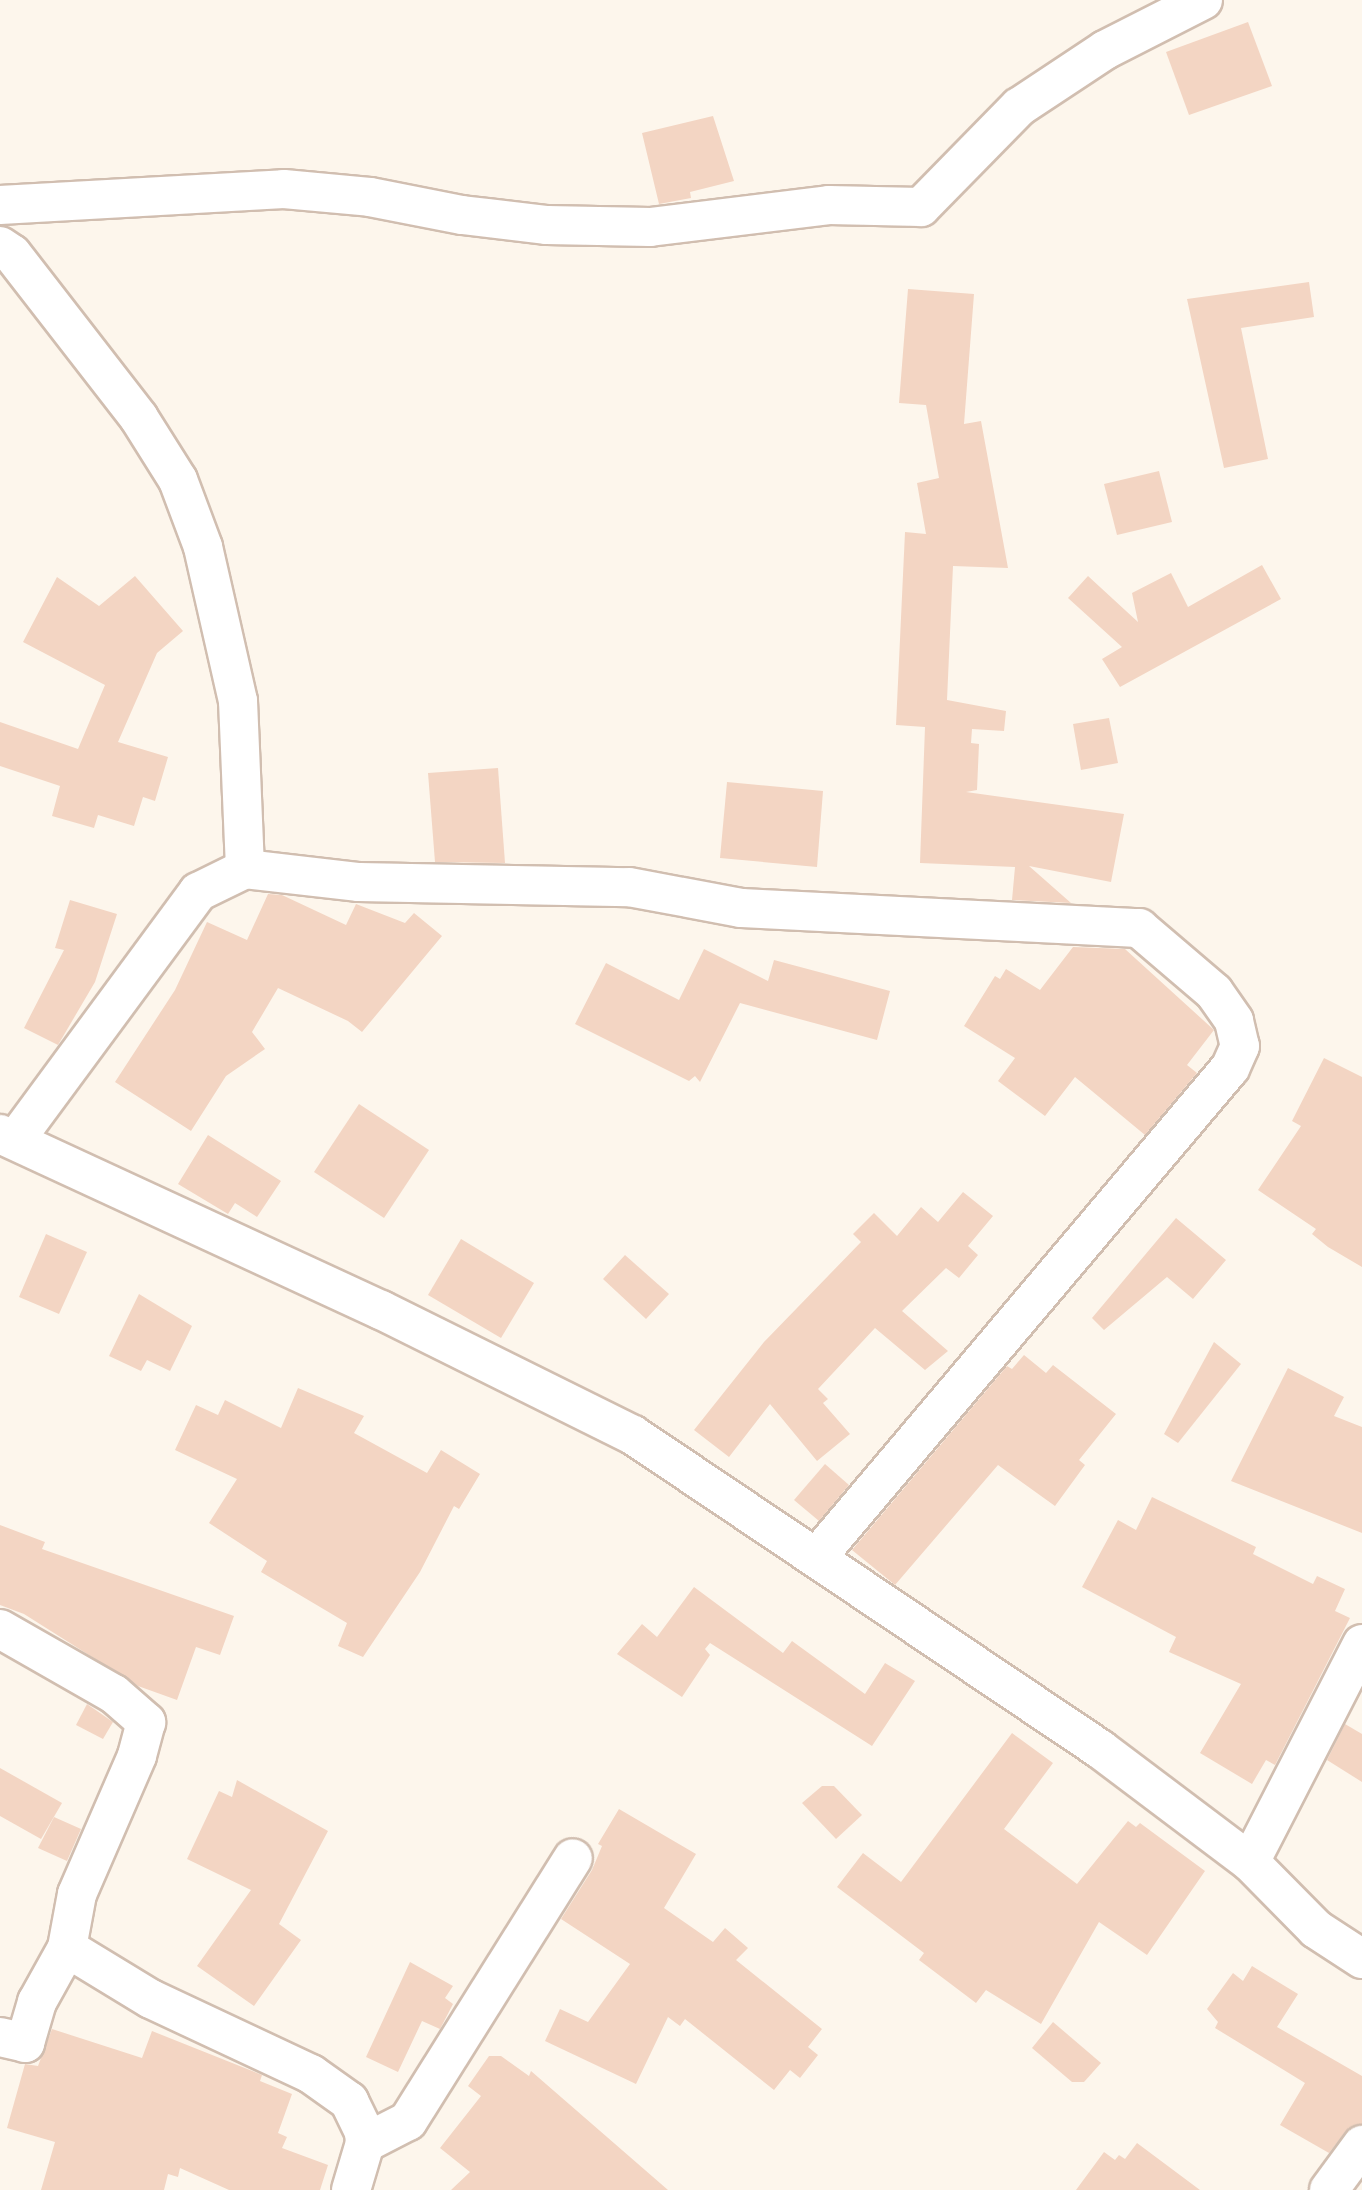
<!DOCTYPE html>
<html>
<head>
<meta charset="utf-8">
<style>
  body { margin:0 }
  #map { position:relative; width:1362px; height:2190px; overflow:hidden; background:#fdf6ec; font-family:Roboto,sans-serif }
  div>[style] { position:absolute }
  .building>* { inset:0; background:#f3d5c3 }
  .roads { filter:drop-shadow(2px 0 #d1beb0) drop-shadow(-2px 0 #d1beb0) drop-shadow(0 2px #d1beb0) drop-shadow(0 -2px #d1beb0) }
  .street>* { height:38px; margin:-19px; padding:0 19px; transform-origin:19px; border-radius:19px; background:#fff }
  span { translate:-50% -50%; white-space:nowrap; text-align:center; line-height:1.15; -webkit-text-stroke:6px #fffaf3; paint-order:stroke }
</style>
</head>
<body>
<div id="map">
  <div class="building">
    <div style="clip-path:polygon(1248px 22px,1272px 86px,1189px 115px,1166px 52px)"></div>
    <div style="clip-path:polygon(713px 116px,734px 181px,690px 192px,691px 198px,659px 204px,642px 133px)"></div>
    <div style="clip-path:polygon(1309px 282px,1314px 317px,1241px 328px,1268px 459px,1224px 468px,1187px 299px)"></div>
    <div style="clip-path:polygon(908px 289px,974px 294px,964px 424px,981px 421px,1008px 568px,953px 566px,947px 700px,1006px 711px,1004px 731px,972px 729px,971px 743px,979px 744px,977px 790px,966px 792px,1124px 814px,1111px 882px,1029px 866px,1071px 903px,1012px 900px,1015px 867px,920px 863px,925px 727px,896px 725px,905px 532px,926px 534px,917px 483px,939px 478px,926px 405px,899px 403px)"></div>
    <div style="clip-path:polygon(1159px 471px,1172px 522px,1117px 535px,1104px 484px)"></div>
    <div style="clip-path:polygon(1262px 565px,1281px 599px,1120px 687px,1102px 659px,1122px 647px,1068px 598px,1088px 576px,1138px 622px,1132px 593px,1171px 573px,1188px 607px)"></div>
    <div style="clip-path:polygon(135px 576px,183px 631px,157px 653px,118px 742px,168px 757px,155px 801px,143px 797px,134px 826px,98px 815px,94px 828px,52px 816px,60px 786px,0 766px,0 722px,78px 749px,105px 685px,23px 642px,57px 577px,99px 606px)"></div>
    <div style="clip-path:polygon(1109px 718px,1118px 763px,1081px 770px,1073px 724px)"></div>
    <div style="clip-path:polygon(498px 768px,505px 863px,435px 862px,428px 773px)"></div>
    <div style="clip-path:polygon(727px 782px,823px 791px,817px 867px,720px 858px)"></div>
    <div style="clip-path:polygon(268px 894px,282px 895px,346px 925px,356px 904px,405px 923px,414px 913px,442px 936px,362px 1032px,348px 1021px,278px 988px,252px 1032px,265px 1049px,226px 1076px,191px 1131px,115px 1082px,175px 990px,207px 922px,247px 940px)"></div>
    <div style="clip-path:polygon(70px 900px,117px 914px,95px 982px,58px 1045px,24px 1028px,64px 950px,55px 948px)"></div>
    <div style="clip-path:polygon(1073px 947px,1125px 949px,1214px 1030px,1187px 1065px,1197px 1073px,1145px 1135px,1075px 1077px,1045px 1116px,998px 1081px,1015px 1058px,964px 1026px,995px 976px,1000px 979px,1006px 969px,1040px 990px)"></div>
    <div style="clip-path:polygon(704px 949px,768px 981px,774px 960px,890px 991px,877px 1040px,740px 1003px,700px 1082px,695px 1076px,689px 1081px,575px 1024px,606px 963px,679px 1000px)"></div>
    <div style="clip-path:polygon(1324px 1058px,1362px 1077px,1362px 1267px,1328px 1247px,1312px 1234px,1316px 1229px,1258px 1190px,1301px 1126px,1292px 1121px)"></div>
    <div style="clip-path:polygon(359px 1104px,429px 1150px,384px 1218px,314px 1172px)"></div>
    <div style="clip-path:polygon(208px 1135px,281px 1181px,257px 1217px,235px 1203px,228px 1214px,178px 1184px)"></div>
    <div style="clip-path:polygon(963px 1192px,993px 1216px,968px 1246px,978px 1255px,959px 1278px,946px 1268px,902px 1311px,948px 1351px,925px 1370px,875px 1328px,818px 1389px,828px 1399px,823px 1403px,850px 1434px,817px 1461px,770px 1404px,729px 1457px,694px 1430px,764px 1342px,861px 1242px,853px 1234px,874px 1213px,897px 1236px,921px 1207px,938px 1222px)"></div>
    <div style="clip-path:polygon(1176px 1218px,1226px 1260px,1193px 1299px,1167px 1277px,1104px 1330px,1092px 1318px)"></div>
    <div style="clip-path:polygon(46px 1234px,87px 1252px,59px 1314px,19px 1297px)"></div>
    <div style="clip-path:polygon(461px 1239px,534px 1283px,501px 1338px,428px 1295px)"></div>
    <div style="clip-path:polygon(625px 1255px,669px 1294px,646px 1319px,603px 1279px)"></div>
    <div style="clip-path:polygon(139px 1294px,192px 1326px,170px 1371px,147px 1360px,141px 1371px,109px 1356px)"></div>
    <div style="clip-path:polygon(1214px 1342px,1241px 1364px,1178px 1443px,1164px 1434px)"></div>
    <div style="clip-path:polygon(1024px 1355px,1046px 1373px,1053px 1365px,1116px 1414px,1079px 1460px,1085px 1465px,1055px 1506px,998px 1465px,895px 1585px,852px 1550px,1007px 1366px,1012px 1369px)"></div>
    <div style="clip-path:polygon(1288px 1368px,1344px 1397px,1334px 1416px,1362px 1427px,1362px 1533px,1231px 1481px)"></div>
    <div style="clip-path:polygon(298px 1388px,364px 1416px,354px 1433px,427px 1473px,441px 1450px,480px 1474px,459px 1509px,454px 1506px,420px 1572px,363px 1657px,338px 1646px,347px 1623px,261px 1572px,267px 1561px,209px 1523px,237px 1479px,175px 1450px,196px 1405px,218px 1415px,225px 1400px,281px 1428px)"></div>
    <div style="clip-path:polygon(825px 1464px,849px 1485px,819px 1521px,794px 1500px)"></div>
    <div style="clip-path:polygon(1152px 1497px,1256px 1547px,1253px 1554px,1313px 1584px,1317px 1576px,1345px 1589px,1335px 1611px,1350px 1618px,1275px 1765px,1266px 1760px,1252px 1784px,1200px 1753px,1241px 1684px,1169px 1652px,1176px 1637px,1082px 1587px,1118px 1520px,1136px 1530px)"></div>
    <div style="clip-path:polygon(0 1525px,45px 1542px,42px 1549px,234px 1616px,220px 1655px,196px 1647px,177px 1700px,138px 1686px,24px 1614px,0 1605px)"></div>
    <div style="clip-path:polygon(694px 1587px,783px 1653px,792px 1641px,865px 1694px,885px 1663px,915px 1681px,872px 1746px,710px 1643px,705px 1649px,710px 1655px,682px 1697px,617px 1654px,642px 1624px,657px 1637px)"></div>
    <div style="clip-path:polygon(87px 1704px,113px 1722px,103px 1739px,76px 1725px)"></div>
    <div style="clip-path:polygon(1345px 1724px,1362px 1734px,1362px 1782px,1327px 1760px)"></div>
    <div style="clip-path:polygon(1012px 1733px,1053px 1763px,1004px 1829px,1077px 1884px,1128px 1821px,1136px 1827px,1140px 1823px,1205px 1871px,1147px 1955px,1099px 1922px,1041px 2024px,986px 1990px,976px 2003px,919px 1960px,924px 1953px,837px 1887px,863px 1853px,901px 1882px)"></div>
    <div style="clip-path:polygon(0 1768px,62px 1803px,41px 1839px,0 1816px)"></div>
    <div style="clip-path:polygon(237px 1780px,328px 1831px,279px 1924px,301px 1940px,254px 2006px,197px 1966px,251px 1890px,187px 1859px,219px 1791px,232px 1797px)"></div>
    <div style="clip-path:polygon(822px 1786px,834px 1786px,862px 1815px,836px 1839px,802px 1803px)"></div>
    <div style="clip-path:polygon(619px 1809px,696px 1854px,664px 1908px,713px 1942px,725px 1928px,748px 1948px,736px 1960px,822px 2029px,808px 2047px,818px 2055px,800px 2078px,790px 2070px,774px 2090px,685px 2019px,680px 2026px,668px 2017px,636px 2084px,545px 2041px,560px 2009px,588px 2022px,630px 1964px,561px 1919px,592px 1870px,602px 1846px,598px 1844px)"></div>
    <div style="clip-path:polygon(54px 1817px,81px 1829px,67px 1861px,38px 1848px)"></div>
    <div style="clip-path:polygon(410px 1962px,453px 1986px,445px 1998px,453px 2004px,440px 2029px,422px 2021px,398px 2072px,366px 2057px)"></div>
    <div style="clip-path:polygon(1252px 1966px,1298px 1994px,1277px 2027px,1362px 2076px,1362px 2124px,1345px 2132px,1329px 2153px,1280px 2125px,1305px 2083px,1215px 2028px,1218px 2022px,1207px 2009px,1233px 1973px,1243px 1981px)"></div>
    <div style="clip-path:polygon(1053px 2022px,1101px 2063px,1084px 2082px,1072px 2082px,1032px 2048px)"></div>
    <div style="clip-path:polygon(52px 2029px,142px 2058px,152px 2031px,262px 2075px,260px 2081px,292px 2094px,278px 2133px,287px 2137px,282px 2148px,328px 2165px,320px 2190px,229px 2190px,180px 2168px,178px 2177px,168px 2174px,164px 2190px,41px 2190px,55px 2142px,7px 2128px,25px 2064px,38px 2066px)"></div>
    <div style="clip-path:polygon(489px 2056px,501px 2056px,529px 2076px,531px 2071px,668px 2190px,451px 2190px,470px 2172px,440px 2148px,481px 2096px,468px 2086px)"></div>
    <div style="clip-path:polygon(1137px 2143px,1200px 2190px,1076px 2190px,1104px 2152px,1115px 2160px,1119px 2155px,1125px 2159px)"></div>
  </div>
  <div class="roads">
    <div class="street">
      <div style="left:0;top:205px;width:284px;rotate:-3.2deg"></div>
      <div style="left:284px;top:189px;width:86px;rotate:5.3deg"></div>
      <div style="left:370px;top:197px;width:94px;rotate:11.1deg"></div>
      <div style="left:462px;top:215px;width:86px;rotate:6.7deg"></div>
      <div style="left:547px;top:225px;width:103px;rotate:1.1deg"></div>
      <div style="left:650px;top:227px;width:180px;rotate:-7deg"></div>
      <div style="left:829px;top:205px;width:92px;rotate:1.2deg"></div>
      <div style="left:921px;top:207px;width:140px;rotate:-45.6deg"></div>
      <div style="left:1019px;top:107px;width:103px;rotate:-33.5deg"></div>
      <div style="left:1105px;top:50px;width:110px;rotate:-27deg"></div>
      <div style="left:0;top:246px;width:14px;rotate:34deg"></div>
      <div style="left:12px;top:254px;width:207px;rotate:52.2deg"></div>
      <div style="left:139px;top:418px;width:73px;rotate:57.8deg"></div>
      <div style="left:178px;top:480px;width:72px;rotate:69.5deg"></div>
      <div style="left:203px;top:547px;width:158px;rotate:77.2deg"></div>
      <div style="left:238px;top:701px;width:168px;rotate:87.6deg"></div>
      <div style="left:0;top:1134px;width:420px;rotate:24.8deg"></div>
      <div style="left:381px;top:1310px;width:281px;rotate:26.4deg"></div>
      <div style="left:633px;top:1435px;width:563px;rotate:33.92deg"></div>
      <div style="left:1100px;top:1749px;width:188px;rotate:37deg"></div>
      <div style="left:1250px;top:1862px;width:94px;rotate:45.4deg"></div>
      <div style="left:1316px;top:1929px;width:55px;rotate:33.1deg"></div>
      <div style="left:16px;top:1139px;width:307px;rotate:-53.6deg"></div>
      <div style="left:198px;top:892px;width:52px;rotate:-26.1deg"></div>
      <div style="left:245px;top:869px;width:115px;rotate:6.5deg"></div>
      <div style="left:359px;top:882px;width:270px;rotate:1.1deg"></div>
      <div style="left:629px;top:887px;width:114px;rotate:10.6deg"></div>
      <div style="left:741px;top:908px;width:399px;rotate:2.9deg"></div>
      <div style="left:1139px;top:928px;width:99px;rotate:40.5deg"></div>
      <div style="left:1214px;top:992px;width:35px;rotate:55deg"></div>
      <div style="left:1234px;top:1021px;width:26px;rotate:77deg"></div>
      <div style="left:1240px;top:1046px;width:24px;rotate:114deg"></div>
      <div style="left:1230px;top:1068px;width:641px;rotate:130.19deg"></div>
      <div style="left:0;top:1629px;width:131px;rotate:29.7deg"></div>
      <div style="left:114px;top:1694px;width:43px;rotate:41.2deg"></div>
      <div style="left:146px;top:1722px;width:35px;rotate:105deg"></div>
      <div style="left:137px;top:1756px;width:150px;rotate:113.5deg"></div>
      <div style="left:77px;top:1894px;width:55px;rotate:100.5deg"></div>
      <div style="left:67px;top:1948px;width:98px;rotate:31.3deg"></div>
      <div style="left:151px;top:1999px;width:177px;rotate:25.1deg"></div>
      <div style="left:311px;top:2074px;width:47px;rotate:35.4deg"></div>
      <div style="left:349px;top:2101px;width:34px;rotate:64deg"></div>
      <div style="left:364px;top:2132px;width:11px;rotate:85deg"></div>
      <div style="left:365px;top:2143px;width:49px;rotate:106.6deg"></div>
      <div style="left:1250px;top:1862px;width:245px;rotate:-62.8deg"></div>
      <div style="left:0;top:2037px;width:26px;rotate:13deg"></div>
      <div style="left:25px;top:2043px;width:43px;rotate:-73.7deg"></div>
      <div style="left:37px;top:2002px;width:62px;rotate:-60.9deg"></div>
      <div style="left:365px;top:2143px;width:48px;rotate:-27.1deg"></div>
      <div style="left:408px;top:2121px;width:310px;rotate:-57.9deg"></div>
      <div style="left:1329px;top:2190px;width:56px;rotate:-53.7deg"></div>
    </div>
  </div>
</div>
</body>
</html>
